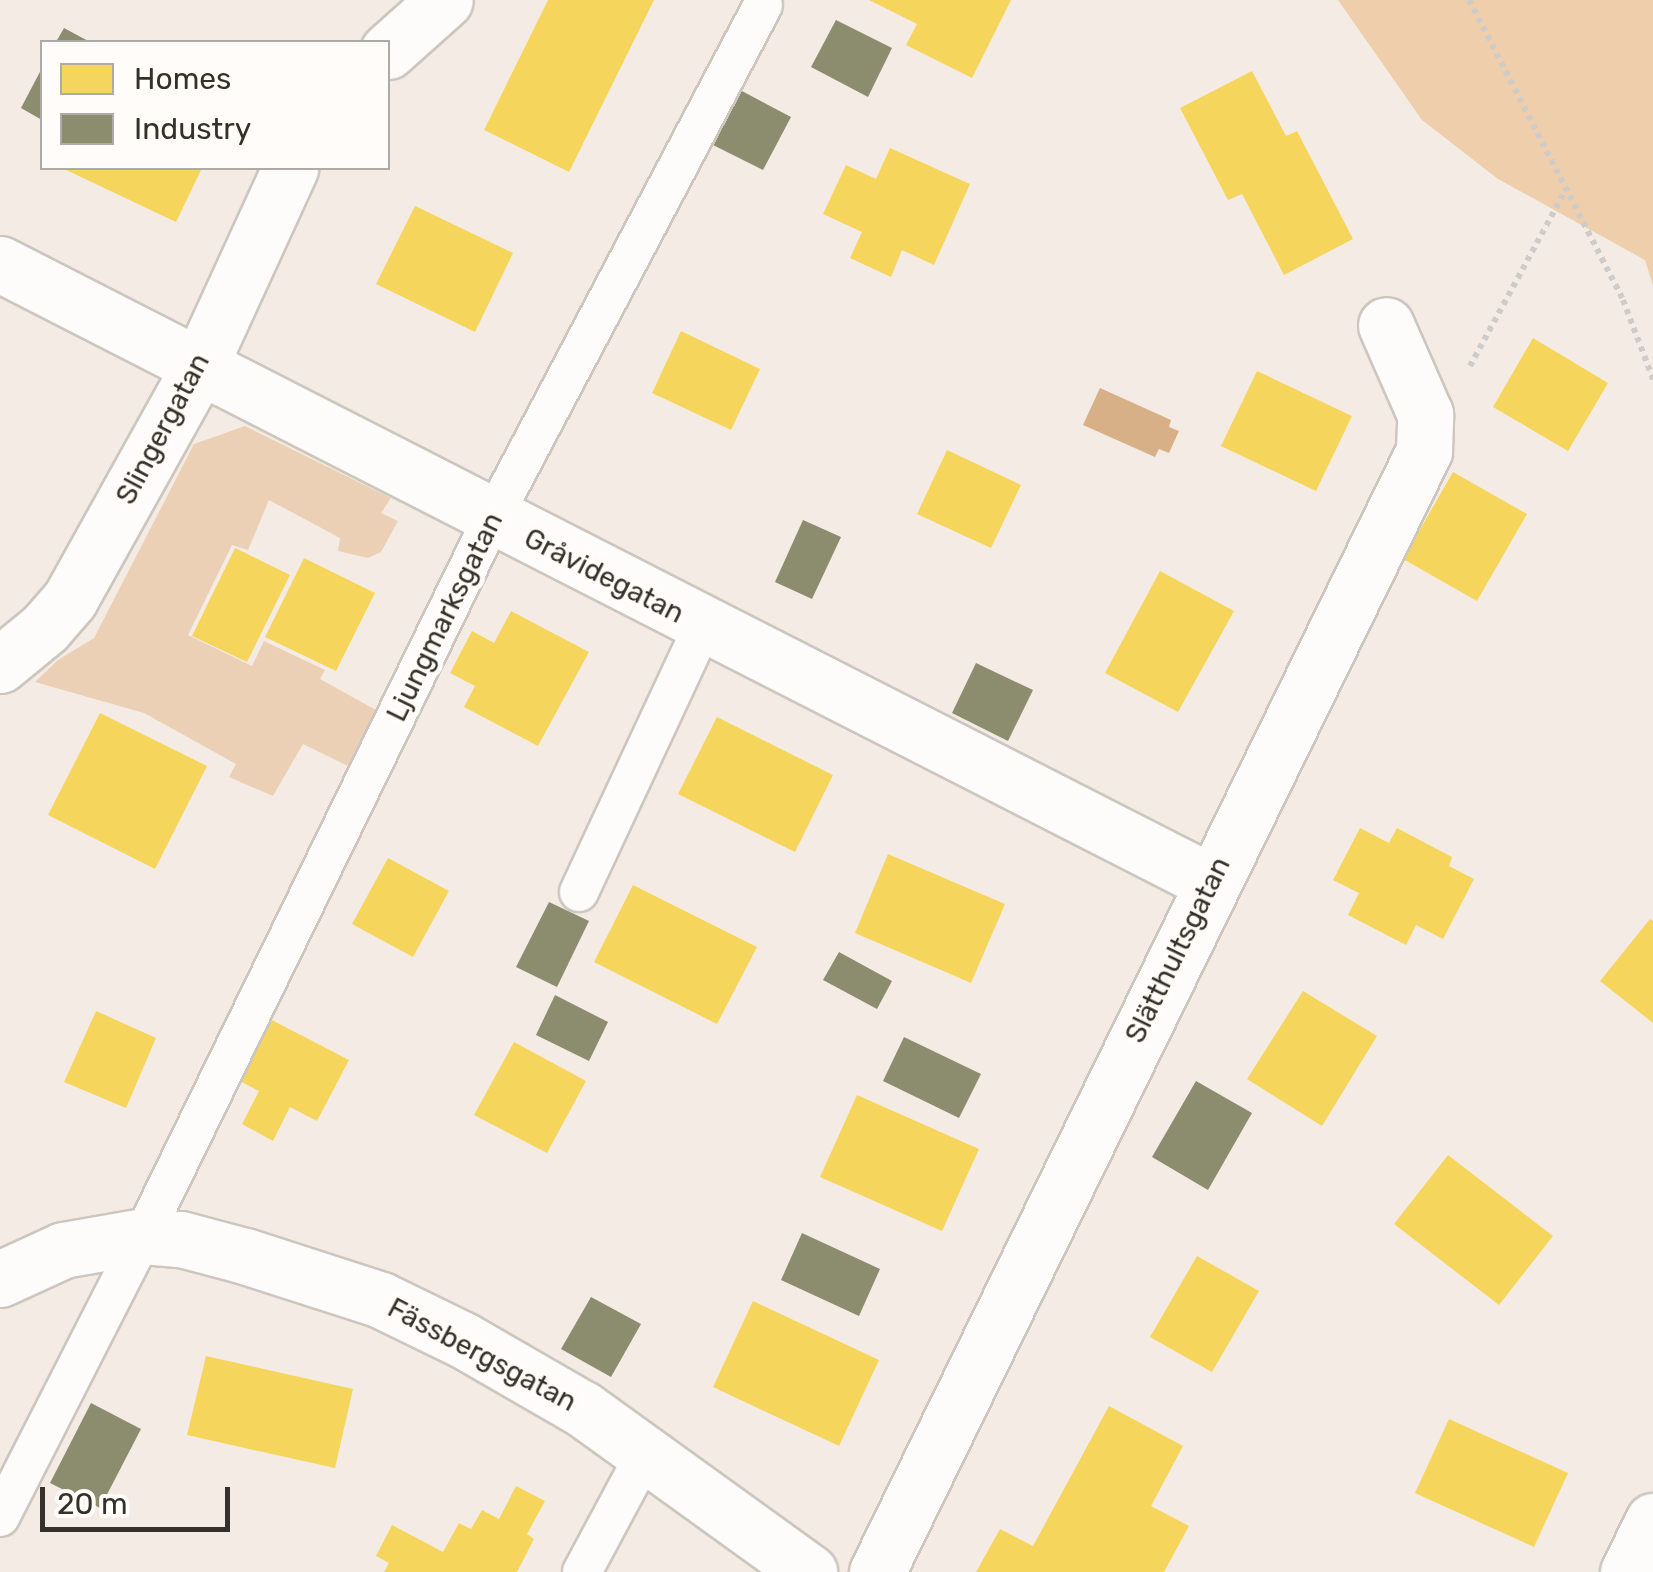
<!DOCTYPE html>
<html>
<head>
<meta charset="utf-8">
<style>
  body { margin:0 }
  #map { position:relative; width:1653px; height:1572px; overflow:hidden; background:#f4ece4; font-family:Rubik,sans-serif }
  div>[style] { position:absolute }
  .green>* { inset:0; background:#ebd0b5 }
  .forest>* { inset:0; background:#eeceab }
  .water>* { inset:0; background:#d7b087 }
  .homes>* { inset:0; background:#f6d55c }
  .industry>* { inset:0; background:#8c8c6e }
  .path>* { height:6px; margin-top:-3px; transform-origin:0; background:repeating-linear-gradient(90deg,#cfcbc8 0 5px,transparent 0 10px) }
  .roads { filter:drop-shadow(2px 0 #ccc6bf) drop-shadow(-2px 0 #ccc6bf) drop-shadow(0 2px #ccc6bf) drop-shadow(0 -2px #ccc6bf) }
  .lane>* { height:38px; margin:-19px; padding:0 19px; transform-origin:19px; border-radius:19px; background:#fdfcfb }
  .street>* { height:55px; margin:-27.5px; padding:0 27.5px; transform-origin:27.5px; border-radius:27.5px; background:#fdfcfb }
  span { translate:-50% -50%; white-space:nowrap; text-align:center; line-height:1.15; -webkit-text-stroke:10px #fffcf9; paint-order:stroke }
  .street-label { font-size:28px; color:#36302a }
  .legend { position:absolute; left:40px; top:40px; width:350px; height:130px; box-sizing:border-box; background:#fffcf9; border:2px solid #afaaa6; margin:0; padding:12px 18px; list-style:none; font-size:30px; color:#36302a }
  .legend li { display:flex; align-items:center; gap:20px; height:50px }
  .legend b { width:50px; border:2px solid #afaaa6 }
  .scale { position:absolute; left:40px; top:1487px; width:190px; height:45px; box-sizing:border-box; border:5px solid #36302a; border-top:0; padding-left:12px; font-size:30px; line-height:35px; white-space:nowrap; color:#36302a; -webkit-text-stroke:8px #fffcf9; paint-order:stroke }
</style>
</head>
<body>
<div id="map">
  <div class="green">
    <div style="clip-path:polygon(245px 426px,391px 498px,381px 513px,398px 521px,381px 552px,368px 558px,338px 551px,340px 538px,269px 500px,248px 550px,232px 545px,188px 635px,252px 666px,264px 641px,325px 670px,320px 679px,376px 710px,350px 767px,303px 744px,273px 796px,229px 777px,236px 764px,144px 713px,35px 682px,58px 660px,94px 638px,194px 444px)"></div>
  </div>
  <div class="forest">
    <div style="clip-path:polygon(1338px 0,1653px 0,1653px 286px,1645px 260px,1498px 179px,1422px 120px)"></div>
  </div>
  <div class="water">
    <div style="clip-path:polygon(1100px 388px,1171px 420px,1169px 427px,1179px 431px,1169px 453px,1159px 449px,1155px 457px,1083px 425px)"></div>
  </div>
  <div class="homes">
    <div style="clip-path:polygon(548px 0,654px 0,569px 172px,484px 130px)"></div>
    <div style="clip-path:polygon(869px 0,1011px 0,972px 78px,906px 45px,917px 24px)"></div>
    <div style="clip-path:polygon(1252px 71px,1286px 136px,1297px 131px,1353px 239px,1284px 275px,1242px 194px,1228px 200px,1180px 108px)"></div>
    <div style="clip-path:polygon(890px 148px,970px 184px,934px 265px,902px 250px,891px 277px,850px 258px,862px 232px,823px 214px,846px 165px,876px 179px)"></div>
    <div style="clip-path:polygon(62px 168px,202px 168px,176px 222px)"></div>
    <div style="clip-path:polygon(415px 206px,513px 253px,475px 332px,376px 284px)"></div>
    <div style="clip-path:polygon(681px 331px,760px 369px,731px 430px,652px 393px)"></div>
    <div style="clip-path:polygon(1533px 338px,1608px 383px,1568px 451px,1493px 407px)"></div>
    <div style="clip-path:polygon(1257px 371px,1352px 416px,1316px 491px,1221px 446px)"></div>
    <div style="clip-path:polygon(947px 450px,1021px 485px,991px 548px,917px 514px)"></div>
    <div style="clip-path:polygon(1453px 472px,1527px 514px,1477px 601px,1403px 559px)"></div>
    <div style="clip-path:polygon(235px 548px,290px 575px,247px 662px,192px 636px)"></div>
    <div style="clip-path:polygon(304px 558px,375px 593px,336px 671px,265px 637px)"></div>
    <div style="clip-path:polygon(1160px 571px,1234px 611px,1178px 712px,1105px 673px)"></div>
    <div style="clip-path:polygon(511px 611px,589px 652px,538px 746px,464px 707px,475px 686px,450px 673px,472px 631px,494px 643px)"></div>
    <div style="clip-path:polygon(100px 713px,207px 766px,155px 869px,48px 815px)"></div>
    <div style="clip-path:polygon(717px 717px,833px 775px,795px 852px,678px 794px)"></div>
    <div style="clip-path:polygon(1360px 828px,1389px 843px,1397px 828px,1452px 857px,1449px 866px,1474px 879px,1443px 939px,1416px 925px,1406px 945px,1348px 915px,1359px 893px,1333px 880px)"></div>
    <div style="clip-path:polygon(888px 854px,1005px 904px,971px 983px,855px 933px)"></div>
    <div style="clip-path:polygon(388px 858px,449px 891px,413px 957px,352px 924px)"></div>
    <div style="clip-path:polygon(633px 885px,757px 947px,717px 1024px,594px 962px)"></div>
    <div style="clip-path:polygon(1650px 919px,1653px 921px,1653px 1023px,1600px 981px)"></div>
    <div style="clip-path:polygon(1303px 991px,1377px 1036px,1322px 1126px,1247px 1079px)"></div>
    <div style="clip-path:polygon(96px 1011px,156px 1038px,126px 1108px,64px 1082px)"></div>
    <div style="clip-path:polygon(266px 1017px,349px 1060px,317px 1121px,290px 1107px,273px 1141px,242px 1124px,259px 1091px,234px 1078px)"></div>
    <div style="clip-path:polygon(514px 1042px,586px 1081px,547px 1153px,474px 1115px)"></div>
    <div style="clip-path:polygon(857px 1095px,979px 1149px,942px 1231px,820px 1177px)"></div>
    <div style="clip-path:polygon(1448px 1155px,1553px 1236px,1499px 1305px,1394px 1224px)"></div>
    <div style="clip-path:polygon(1197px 1256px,1259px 1291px,1212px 1372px,1150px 1337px)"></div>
    <div style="clip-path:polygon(753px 1301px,879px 1360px,839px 1446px,713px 1387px)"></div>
    <div style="clip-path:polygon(206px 1356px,353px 1389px,335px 1468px,187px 1435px)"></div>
    <div style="clip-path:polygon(1109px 1406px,1183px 1446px,1151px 1506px,1189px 1526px,1164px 1572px,976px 1572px,1000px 1529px,1033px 1546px)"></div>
    <div style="clip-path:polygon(1449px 1419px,1568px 1473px,1534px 1547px,1415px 1493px)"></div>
    <div style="clip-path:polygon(516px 1486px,545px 1501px,527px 1534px,534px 1539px,517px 1572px,384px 1572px,389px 1563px,376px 1556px,392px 1525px,443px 1552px,459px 1523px,471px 1529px,482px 1510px,499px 1519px)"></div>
  </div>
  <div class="industry">
    <div style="clip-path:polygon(836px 20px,892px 48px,868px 97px,811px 67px)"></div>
    <div style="clip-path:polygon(64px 28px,90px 42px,56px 42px)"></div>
    <div style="clip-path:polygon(42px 68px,42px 120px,21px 108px)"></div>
    <div style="clip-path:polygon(740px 90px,791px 117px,763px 170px,713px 145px)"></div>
    <div style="clip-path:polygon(803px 520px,841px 537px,812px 599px,775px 582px)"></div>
    <div style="clip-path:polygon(976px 663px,1033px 690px,1008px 741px,952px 713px)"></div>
    <div style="clip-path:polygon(549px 902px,589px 921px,557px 987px,516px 967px)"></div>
    <div style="clip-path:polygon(839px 952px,892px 981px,877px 1009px,823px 980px)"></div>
    <div style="clip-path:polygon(555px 995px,608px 1022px,589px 1061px,536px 1035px)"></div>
    <div style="clip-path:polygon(904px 1037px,981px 1074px,959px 1118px,883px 1081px)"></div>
    <div style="clip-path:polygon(1196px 1081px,1252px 1113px,1208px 1190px,1152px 1157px)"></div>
    <div style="clip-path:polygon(802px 1233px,880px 1269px,859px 1316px,781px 1280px)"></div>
    <div style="clip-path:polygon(591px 1297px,641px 1324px,611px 1377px,561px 1349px)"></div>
    <div style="clip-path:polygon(91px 1403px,141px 1429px,100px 1508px,50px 1483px)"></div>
  </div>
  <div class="path">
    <div style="left:1469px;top:0;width:337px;rotate:62.8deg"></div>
    <div style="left:1623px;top:300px;width:85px;rotate:69.2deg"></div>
    <div style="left:1470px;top:366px;width:199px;rotate:-61.5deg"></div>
  </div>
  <div class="roads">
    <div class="lane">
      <div style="left:579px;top:892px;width:293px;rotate:-65deg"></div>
      <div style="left:0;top:1517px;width:315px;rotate:-63deg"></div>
      <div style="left:143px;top:1236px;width:797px;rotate:-64.05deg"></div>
      <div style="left:492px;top:519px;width:581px;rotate:-62.2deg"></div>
      <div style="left:582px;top:1572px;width:137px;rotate:-61.8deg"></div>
    </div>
    <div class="street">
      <div style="left:388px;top:51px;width:76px;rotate:-41.8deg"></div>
      <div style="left:0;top:264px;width:1360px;rotate:27.04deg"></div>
      <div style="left:0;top:665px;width:58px;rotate:-39.4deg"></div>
      <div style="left:45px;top:628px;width:38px;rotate:-49deg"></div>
      <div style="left:70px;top:599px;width:268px;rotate:-60.9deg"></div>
      <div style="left:200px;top:365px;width:217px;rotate:-65.4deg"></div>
      <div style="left:0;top:1279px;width:69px;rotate:-24.7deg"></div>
      <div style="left:63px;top:1250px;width:81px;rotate:-9.9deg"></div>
      <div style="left:143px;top:1236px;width:38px;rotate:5deg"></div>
      <div style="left:181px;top:1239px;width:66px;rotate:14.9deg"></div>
      <div style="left:245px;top:1256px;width:143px;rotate:17.9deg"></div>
      <div style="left:381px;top:1300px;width:93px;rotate:26deg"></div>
      <div style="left:465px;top:1341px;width:136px;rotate:30deg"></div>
      <div style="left:583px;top:1409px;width:279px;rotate:35.8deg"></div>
      <div style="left:877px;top:1572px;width:1247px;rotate:-63.99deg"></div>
      <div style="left:1424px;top:451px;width:37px;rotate:-88deg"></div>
      <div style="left:1425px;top:414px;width:97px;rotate:-113.7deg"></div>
      <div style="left:1628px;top:1572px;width:57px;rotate:-63.9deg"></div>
    </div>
  </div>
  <div class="street-label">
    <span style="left:163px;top:429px;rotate:-62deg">Slingergatan</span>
    <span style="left:604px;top:576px;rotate:27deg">Gråvidegatan</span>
    <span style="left:445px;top:617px;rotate:-64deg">Ljungmarksgatan</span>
    <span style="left:1178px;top:950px;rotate:-64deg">Slätthultsgatan</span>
    <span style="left:482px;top:1355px;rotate:28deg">Fässbergsgatan</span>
  </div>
  <ul class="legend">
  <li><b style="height:28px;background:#f6d55c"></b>Homes</li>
  <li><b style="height:28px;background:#8c8c6e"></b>Industry</li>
  </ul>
  <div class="scale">20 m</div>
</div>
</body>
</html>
